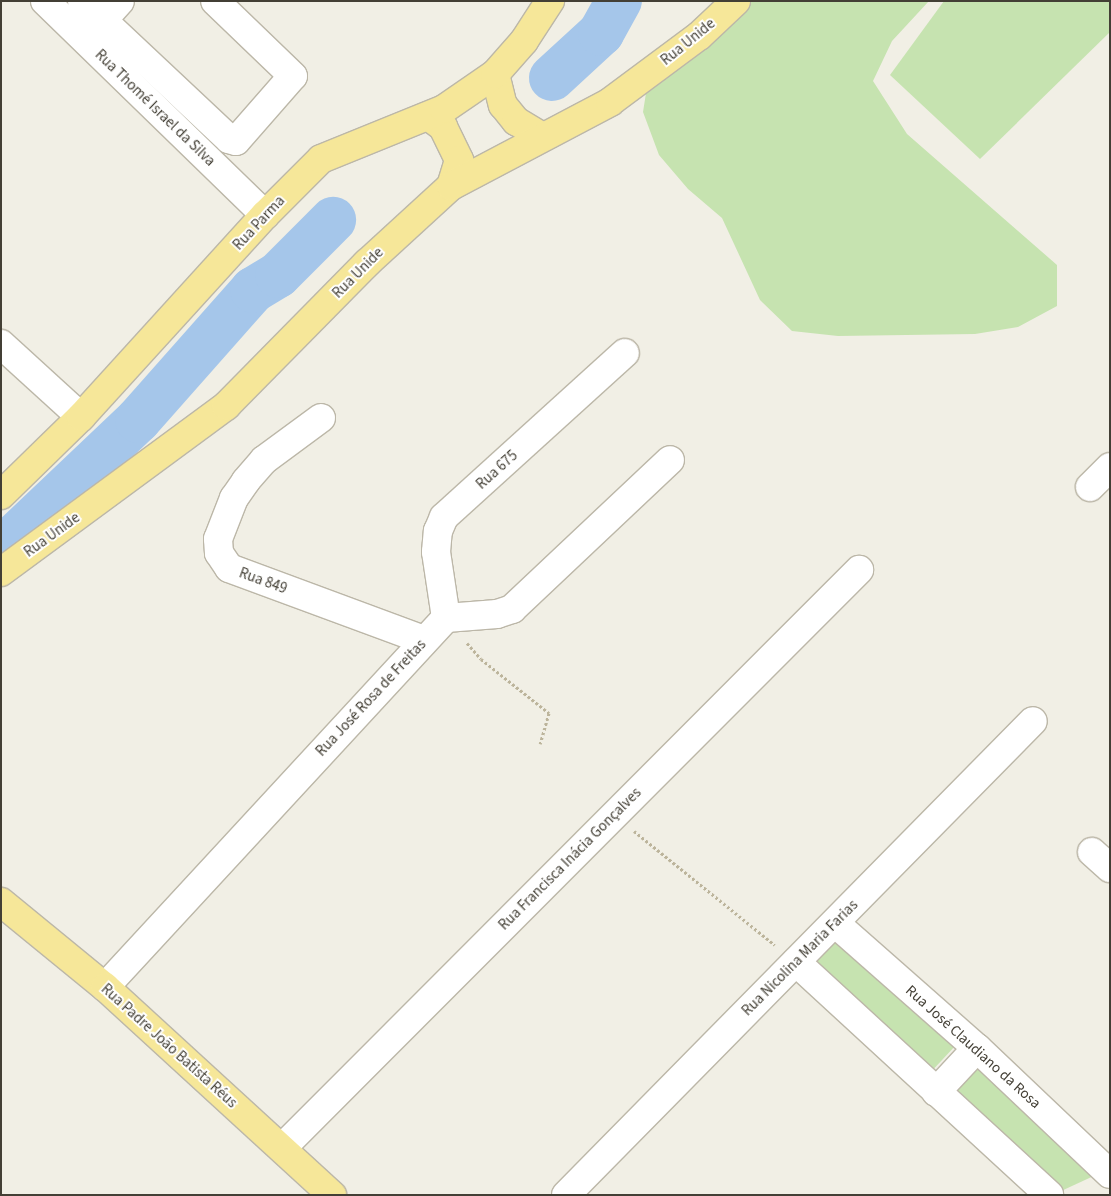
<!DOCTYPE html>
<html>
<head>
<meta charset="utf-8">
<style>
  body { margin:0 }
  #map { position:relative; width:1111px; height:1196px; overflow:hidden; background:#f1efe5; font-family:"Source Sans 3",sans-serif }
  div>[style] { position:absolute }
  .green>* { inset:0; background:#c6e3b0 }
  .river>* { height:46px; margin:-23px; padding:0 23px; transform-origin:23px; border-radius:23px; background:#a5c6ea }
  .path>* { height:3px; margin-top:-1.5px; transform-origin:0; background:repeating-linear-gradient(90deg,#bcb49b 0 2.5px,transparent 0 5px) }
  .roads { filter:drop-shadow(1px 0 #bcb7a8) drop-shadow(-1px 0 #bcb7a8) drop-shadow(0 1px #bcb7a8) drop-shadow(0 -1px #bcb7a8) }
  .minor>* { height:28px; margin:-14px; padding:0 14px; transform-origin:14px; border-radius:14px; background:#fff }
  .major>* { height:28px; margin:-14px; padding:0 14px; transform-origin:14px; border-radius:14px; background:#f6e799 }
  span { translate:-50% -50%; white-space:nowrap; text-align:center; line-height:1.15; -webkit-text-stroke:4px #fff; paint-order:stroke }
  .street-label { font-size:15px; color:#433f35 }
  .frame { position:absolute; inset:0; border:2px solid #433f35; pointer-events:none }
</style>
</head>
<body>
<div id="map">
  <div class="green">
    <div style="clip-path:polygon(713px 1px,929px 1px,892px 41px,873px 81px,907px 134px,1057px 265px,1057px 306px,1018px 327px,975px 334px,838px 336px,792px 331px,760px 300px,722px 218px,688px 189px,659px 155px,643px 112px,650px 68px,685px 38px)"></div>
    <div style="clip-path:polygon(944px 1px,1110px 1px,1110px 32px,980px 159px,890px 75px)"></div>
    <div style="clip-path:polygon(836px 936px,956px 1045px,929px 1074px,810px 966px)"></div>
    <div style="clip-path:polygon(978px 1066px,1098px 1174px,1059px 1192px,952px 1095px)"></div>
  </div>
  <div class="river">
    <div style="left:552px;top:78px;width:67px;rotate:-42.6deg"></div>
    <div style="left:601px;top:33px;width:37px;rotate:-61deg"></div>
    <div style="left:1px;top:550px;width:189px;rotate:-43.5deg"></div>
    <div style="left:138px;top:420px;width:174px;rotate:-48.5deg"></div>
    <div style="left:253px;top:290px;width:29px;rotate:-31deg"></div>
    <div style="left:278px;top:275px;width:78px;rotate:-45deg"></div>
  </div>
  <div class="path">
    <div style="left:467px;top:643px;width:21px;rotate:49deg"></div>
    <div style="left:481px;top:659px;width:87px;rotate:38.5deg"></div>
    <div style="left:549px;top:713px;width:32px;rotate:106deg"></div>
    <div style="left:634px;top:831px;width:181px;rotate:39deg"></div>
  </div>
  <div class="roads">
    <div class="minor">
      <div style="left:45px;top:1px;width:307px;rotate:44.2deg"></div>
      <div style="left:82px;top:1px;width:202px;rotate:43.2deg"></div>
      <div style="left:229px;top:139px;width:7px;rotate:16deg"></div>
      <div style="left:236px;top:141px;width:86px;rotate:-48.8deg"></div>
      <div style="left:293px;top:76px;width:108px;rotate:-136.1deg"></div>
      <div style="left:103px;top:20px;width:25px;rotate:-48deg"></div>
      <div style="left:1px;top:344px;width:108px;rotate:42.4deg"></div>
      <div style="left:321px;top:418px;width:71px;rotate:143.6deg"></div>
      <div style="left:264px;top:460px;width:28px;rotate:131deg"></div>
      <div style="left:246px;top:481px;width:21px;rotate:125deg"></div>
      <div style="left:234px;top:498px;width:44px;rotate:111.3deg"></div>
      <div style="left:218px;top:539px;width:14px;rotate:86deg"></div>
      <div style="left:219px;top:553px;width:18px;rotate:56deg"></div>
      <div style="left:229px;top:568px;width:208px;rotate:20.3deg"></div>
      <div style="left:1090px;top:487px;width:28px;rotate:-45deg"></div>
      <div style="left:446px;top:618px;width:67px;rotate:-98.6deg"></div>
      <div style="left:436px;top:552px;width:21px;rotate:-85deg"></div>
      <div style="left:438px;top:531px;width:15px;rotate:-67deg"></div>
      <div style="left:444px;top:517px;width:244px;rotate:-42.2deg"></div>
      <div style="left:1092px;top:852px;width:24px;rotate:42deg"></div>
      <div style="left:835px;top:923px;width:189px;rotate:41.4deg"></div>
      <div style="left:977px;top:1048px;width:183px;rotate:43.5deg"></div>
      <div style="left:796px;top:962px;width:344px;rotate:42.6deg"></div>
      <div style="left:105px;top:987px;width:502px;rotate:-47.26deg"></div>
      <div style="left:446px;top:618px;width:51px;rotate:-4.5deg"></div>
      <div style="left:497px;top:614px;width:16px;rotate:-18deg"></div>
      <div style="left:512px;top:609px;width:217px;rotate:-43.3deg"></div>
      <div style="left:936px;top:1092px;width:60px;rotate:-47deg"></div>
      <div style="left:282px;top:1148px;width:817px;rotate:-45.05deg"></div>
      <div style="left:566px;top:1195px;width:665px;rotate:-45.43deg"></div>
    </div>
    <div class="major">
      <div style="left:495px;top:74px;width:32px;rotate:76deg"></div>
      <div style="left:503px;top:105px;width:21px;rotate:51deg"></div>
      <div style="left:516px;top:121px;width:31px;rotate:31deg"></div>
      <div style="left:428px;top:116px;width:19px;rotate:36deg"></div>
      <div style="left:443px;top:127px;width:37px;rotate:64deg"></div>
      <div style="left:459px;top:160px;width:27px;rotate:107deg"></div>
      <div style="left:1px;top:495px;width:112px;rotate:-44.3deg"></div>
      <div style="left:81px;top:417px;width:273px;rotate:-47.7deg"></div>
      <div style="left:265px;top:215px;width:79px;rotate:-45deg"></div>
      <div style="left:321px;top:159px;width:133px;rotate:-22.1deg"></div>
      <div style="left:444px;top:109px;width:62px;rotate:-34.5deg"></div>
      <div style="left:495px;top:74px;width:44px;rotate:-48.7deg"></div>
      <div style="left:524px;top:41px;width:48px;rotate:-57deg"></div>
      <div style="left:1px;top:572px;width:280px;rotate:-36.4deg"></div>
      <div style="left:226px;top:406px;width:201px;rotate:-45.4deg"></div>
      <div style="left:367px;top:263px;width:114px;rotate:-42.5deg"></div>
      <div style="left:451px;top:186px;width:180px;rotate:-27.8deg"></div>
      <div style="left:610px;top:102px;width:111px;rotate:-36.6deg"></div>
      <div style="left:699px;top:36px;width:51px;rotate:-43.4deg"></div>
      <div style="left:1px;top:902px;width:134px;rotate:39.3deg"></div>
      <div style="left:105px;top:987px;width:308px;rotate:42.5deg"></div>
    </div>
  </div>
  <div class="street-label">
    <span style="left:688px;top:42px;rotate:-39deg">Rua Unide</span>
    <span style="left:155px;top:108px;rotate:44deg">Rua Thomé Israel da Silva</span>
    <span style="left:259px;top:223px;rotate:-47deg">Rua Parma</span>
    <span style="left:358px;top:273px;rotate:-45deg">Rua Unide</span>
    <span style="left:497px;top:470px;rotate:-42deg">Rua 675</span>
    <span style="left:52px;top:535px;rotate:-36deg">Rua Unide</span>
    <span style="left:263px;top:581px;rotate:20deg">Rua 849</span>
    <span style="left:371px;top:698px;rotate:-47deg">Rua José Rosa de Freitas</span>
    <span style="left:570px;top:859px;rotate:-45deg">Rua Francisca Inácia Gonçalves</span>
    <span style="left:800px;top:958px;rotate:-45deg">Rua Nicolina Maria Farias</span>
    <span style="left:169px;top:1046px;rotate:42deg">Rua Padre João Batista Réus</span>
    <span style="left:973px;top:1047px;rotate:42deg">Rua José Claudiano da Rosa</span>
  </div>
  <div class="frame"></div>
</div>
</body>
</html>
